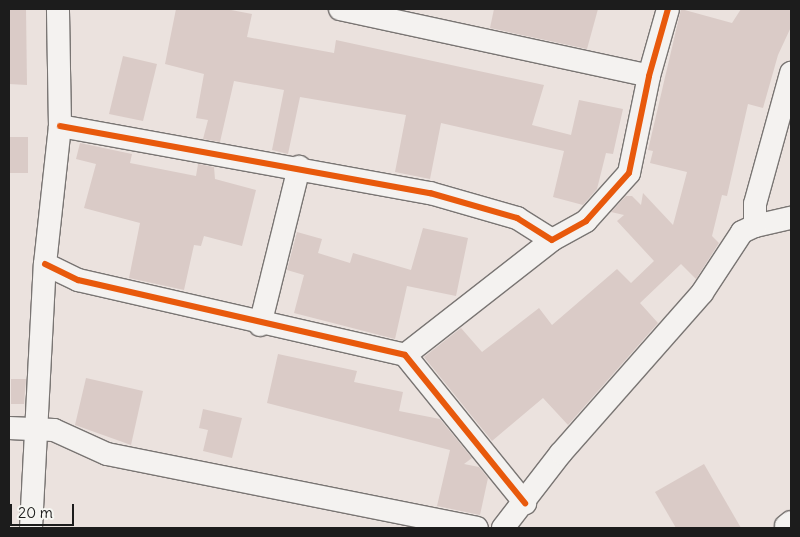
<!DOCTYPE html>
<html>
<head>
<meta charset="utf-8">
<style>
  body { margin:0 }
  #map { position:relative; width:800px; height:537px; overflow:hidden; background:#ebe2de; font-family:Delius,sans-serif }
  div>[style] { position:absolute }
  .building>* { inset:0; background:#dacbc7 }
  .roads { filter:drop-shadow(1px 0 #797573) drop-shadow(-1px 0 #797573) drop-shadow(0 1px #797573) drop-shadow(0 -1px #797573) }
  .minor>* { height:22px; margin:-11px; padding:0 11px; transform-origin:11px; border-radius:11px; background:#f4f2f0 }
  .cycleway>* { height:6px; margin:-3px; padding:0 3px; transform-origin:3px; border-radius:3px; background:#e8590c }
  span { translate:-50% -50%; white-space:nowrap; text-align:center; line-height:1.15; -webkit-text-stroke:4px #f6f6f2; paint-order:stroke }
  .frame { position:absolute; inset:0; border:10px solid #1c1c1c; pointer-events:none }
  .scale { position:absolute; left:10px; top:504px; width:64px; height:22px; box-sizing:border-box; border:2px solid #1c1c1c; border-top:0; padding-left:6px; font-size:15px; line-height:18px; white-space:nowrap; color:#1c1c1c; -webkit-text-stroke:4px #f6f6f2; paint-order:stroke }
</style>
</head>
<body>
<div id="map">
  <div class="building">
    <div style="clip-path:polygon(9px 9px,26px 9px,27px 85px,9px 84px)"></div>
    <div style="clip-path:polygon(176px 9px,226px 9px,252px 14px,247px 37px,334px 53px,336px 40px,544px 85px,532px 125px,571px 135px,579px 100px,623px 109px,613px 154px,606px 153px,597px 189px,583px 205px,553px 197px,564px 151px,441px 123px,430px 179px,395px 172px,406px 115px,300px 97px,288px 154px,272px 150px,284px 90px,234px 81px,220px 142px,203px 139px,208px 120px,196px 118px,204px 74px,165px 64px)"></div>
    <div style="clip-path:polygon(494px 9px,598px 9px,587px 49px,490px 28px)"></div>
    <div style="clip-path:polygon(681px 9px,732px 23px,741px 9px,791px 9px,791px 27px,778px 55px,763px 108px,748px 104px,727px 196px,722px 195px,712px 236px,719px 243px,696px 279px,681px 264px,640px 303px,658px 323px,568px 425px,543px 398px,492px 441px,424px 357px,461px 328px,482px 352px,539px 308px,552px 325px,617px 269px,631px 283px,654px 261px,617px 221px,624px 215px,611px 212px,626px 196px,632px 196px,641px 205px,643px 193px,673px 225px,687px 172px,650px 163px,653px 151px,648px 150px)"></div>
    <div style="clip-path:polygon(123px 56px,157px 64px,143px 121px,109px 114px)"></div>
    <div style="clip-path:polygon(9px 137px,28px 137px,28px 173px,9px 173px)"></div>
    <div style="clip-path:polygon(80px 143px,132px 154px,130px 163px,196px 176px,198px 164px,214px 167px,215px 179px,256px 190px,242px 246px,204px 236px,201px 246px,194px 245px,184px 290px,129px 278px,140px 223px,84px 208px,96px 164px,76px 159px)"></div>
    <div style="clip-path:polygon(423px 228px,468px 238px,456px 296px,407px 286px,395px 339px,294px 313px,304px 275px,287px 270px,297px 232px,322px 239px,318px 253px,350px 263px,353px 253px,411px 270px)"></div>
    <div style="clip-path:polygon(278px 354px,357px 371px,354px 382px,403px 392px,399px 411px,440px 419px,472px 458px,464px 464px,479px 467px,488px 478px,480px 515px,437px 506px,450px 450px,267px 403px)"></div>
    <div style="clip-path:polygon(86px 378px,143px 391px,131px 445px,75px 425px)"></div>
    <div style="clip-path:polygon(11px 379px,26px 379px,24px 404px,11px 404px)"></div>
    <div style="clip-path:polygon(203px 409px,242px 418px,232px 458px,203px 451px,208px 430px,199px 428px)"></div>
    <div style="clip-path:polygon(704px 464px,741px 528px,676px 528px,655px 492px)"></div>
  </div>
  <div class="roads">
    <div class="minor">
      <div style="left:340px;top:9px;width:316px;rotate:12.2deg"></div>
      <div style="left:60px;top:126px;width:376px;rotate:10.3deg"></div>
      <div style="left:430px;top:193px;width:91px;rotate:16deg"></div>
      <div style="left:517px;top:218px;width:41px;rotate:32.2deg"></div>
      <div style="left:552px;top:240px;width:39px;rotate:-29deg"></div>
      <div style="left:586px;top:221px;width:64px;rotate:-48.1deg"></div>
      <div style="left:629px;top:173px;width:99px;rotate:-78.3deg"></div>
      <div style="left:649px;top:76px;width:70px;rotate:-74.2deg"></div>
      <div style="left:755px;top:226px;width:37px;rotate:-13deg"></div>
      <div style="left:45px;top:264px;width:37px;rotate:26deg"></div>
      <div style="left:78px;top:280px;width:335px;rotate:12.9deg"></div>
      <div style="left:405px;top:355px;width:191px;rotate:51deg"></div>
      <div style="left:260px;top:325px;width:163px;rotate:-76.1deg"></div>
      <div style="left:405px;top:355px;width:187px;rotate:-38deg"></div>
      <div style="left:9px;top:428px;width:45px;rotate:2.5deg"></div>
      <div style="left:54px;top:430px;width:58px;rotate:24.4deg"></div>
      <div style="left:107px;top:454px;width:377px;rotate:11.3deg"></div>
      <div style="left:786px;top:526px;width:6px;rotate:-39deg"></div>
      <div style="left:31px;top:528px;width:264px;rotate:-87deg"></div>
      <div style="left:45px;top:264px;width:139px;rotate:-83.8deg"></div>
      <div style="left:60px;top:126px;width:117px;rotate:-91deg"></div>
      <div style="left:503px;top:528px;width:95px;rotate:-52.3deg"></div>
      <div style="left:561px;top:453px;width:213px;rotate:-48.6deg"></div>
      <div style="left:702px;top:293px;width:73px;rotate:-56.7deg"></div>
      <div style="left:742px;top:232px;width:14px;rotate:-25deg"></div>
      <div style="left:755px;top:226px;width:22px;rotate:-90deg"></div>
      <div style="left:755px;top:204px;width:136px;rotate:-74.6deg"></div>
    </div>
  </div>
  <div class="cycleway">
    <div style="left:60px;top:126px;width:376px;rotate:10.3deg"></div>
    <div style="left:430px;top:193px;width:91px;rotate:16deg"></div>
    <div style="left:517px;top:218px;width:41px;rotate:32.2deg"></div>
    <div style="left:552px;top:240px;width:39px;rotate:-29deg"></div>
    <div style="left:586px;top:221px;width:64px;rotate:-48.1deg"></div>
    <div style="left:629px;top:173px;width:99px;rotate:-78.3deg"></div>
    <div style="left:649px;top:76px;width:70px;rotate:-74.2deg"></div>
    <div style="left:45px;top:264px;width:37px;rotate:26deg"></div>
    <div style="left:78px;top:280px;width:335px;rotate:12.9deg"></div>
    <div style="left:405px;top:355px;width:191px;rotate:51deg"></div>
  </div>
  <div class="frame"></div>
  <div class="scale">20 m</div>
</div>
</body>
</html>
